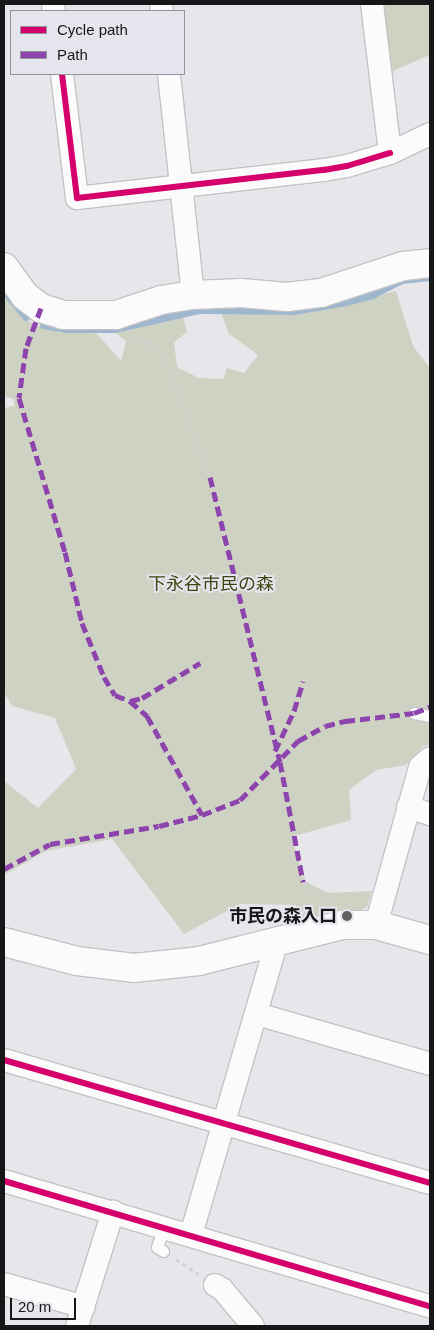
<!DOCTYPE html>
<html>
<head>
<meta charset="utf-8">
<style>
  body { margin:0 }
  #map { position:relative; width:434px; height:1330px; overflow:hidden; background:#e7e7eb; font-family:Helvetica,"Noto Sans JP",sans-serif }
  div>[style] { position:absolute }
  .green>* { inset:0; background:#ced2c2 }
  .stream>* { height:7px; margin:-3.5px; padding:0 3.5px; transform-origin:3.5px; border-radius:3.5px; background:#9eb7cf }
  .path>* { height:3px; margin-top:-1.5px; transform-origin:0; background:repeating-linear-gradient(90deg,#d0d0d1 0 4px,transparent 0 8px) }
  .roads { filter:drop-shadow(1px 0 #c3c3c5) drop-shadow(-1px 0 #c3c3c5) drop-shadow(0 1px #c3c3c5) drop-shadow(0 -1px #c3c3c5) }
  .service>* { height:11px; margin:-5.5px; padding:0 5.5px; transform-origin:5.5px; border-radius:5.5px; background:#fbfbfc }
  .minor>* { height:22px; margin:-11px; padding:0 11px; transform-origin:11px; border-radius:11px; background:#fbfbfc }
  .tertiary>* { height:28px; margin:-14px; padding:0 14px; transform-origin:14px; border-radius:14px; background:#fbfbfc }
  .primary>* { height:28px; margin:-14px; padding:0 14px; transform-origin:14px; border-radius:14px; background:#fbfbfc }
  .quiet>* { height:5px; margin-top:-2.5px; transform-origin:0; background:repeating-linear-gradient(90deg,#8e44ad 0 10px,transparent 0 15px) }
  .cycleway>* { height:6px; margin:-3px; padding:0 3px; transform-origin:3px; border-radius:3px; background:#d6006c }
  .dots>* { width:14px; height:14px; translate:-50% -50%; box-sizing:border-box; border:2px solid #e5e5ed; border-radius:50% }
  span { translate:-50% -50%; white-space:nowrap; text-align:center; line-height:1.15; -webkit-text-stroke:4px #e5e5ed; paint-order:stroke }
  .park-label { font-size:18px; color:#3d4511 }
  .poi-label { font-size:18px; color:#17171a; font-weight:700 }
  .right { translate:-100% -50%; text-align:right }
  .frame { position:absolute; inset:0; border:5px solid #17171a; pointer-events:none }
  .legend { position:absolute; left:10px; top:10px; width:175px; height:65px; box-sizing:border-box; background:#e5e5ed; border:1px solid #939399; margin:0; padding:6px 9px; list-style:none; font-size:15px; color:#17171a }
  .legend li { display:flex; align-items:center; gap:10px; height:25px }
  .legend b { width:25px; border:1px solid #939399 }
  .scale { position:absolute; left:10px; top:1298px; width:66px; height:22px; box-sizing:border-box; border:2px solid #17171a; border-top:0; padding-left:6px; font-size:15px; line-height:18px; white-space:nowrap; color:#17171a; -webkit-text-stroke:4px #e5e5ed; paint-order:stroke }
</style>
</head>
<body>
<div id="map">
  <div class="green">
    <div style="clip-path:polygon(383px 4px,430px 4px,430px 55px,390px 72px)"></div>
    <div style="clip-path:polygon(396px 291px,413px 346px,430px 368px,430px 745px,423px 746px,406px 765px,376px 770px,349px 790px,351px 820px,291px 837px,306px 882px,328px 893px,372px 891px,367px 907px,357px 913px,303px 923px,296px 905px,240px 904px,184px 934px,112px 839px,46px 851px,4px 875px,4px 781px,38px 808px,76px 769px,55px 718px,12px 706px,4px 692px,4px 408px,14px 406px,14px 399px,4px 396px,4px 295px,13px 307px,26px 320px,42px 327px,97px 334px,121px 361px,126px 341px,114px 332px,181px 310px,187px 332px,174px 342px,177px 367px,199px 378px,223px 379px,227px 368px,244px 373px,258px 355px,229px 334px,221px 313px,294px 315px)"></div>
  </div>
  <div class="stream">
    <div style="left:4px;top:291px;width:34px;rotate:50deg"></div>
    <div style="left:43px;top:325px;width:24px;rotate:9deg"></div>
    <div style="left:67px;top:329px;width:47px"></div>
    <div style="left:114px;top:329px;width:88px;rotate:-12.5deg"></div>
    <div style="left:200px;top:310px;width:93px;rotate:0.6deg"></div>
    <div style="left:293px;top:311px;width:49px;rotate:-9.5deg"></div>
    <div style="left:341px;top:303px;width:32px;rotate:-14deg"></div>
    <div style="left:372px;top:295px;width:33px;rotate:-27deg"></div>
    <div style="left:401px;top:280px;width:29px;rotate:-6deg"></div>
  </div>
  <div class="path">
    <div style="left:129px;top:336px;width:20px;rotate:20deg"></div>
    <div style="left:148px;top:343px;width:24px;rotate:45deg"></div>
    <div style="left:165px;top:360px;width:125px;rotate:69deg"></div>
    <div style="left:303px;top:882px;width:9px;rotate:49deg"></div>
    <div style="left:309px;top:889px;width:21px;rotate:29deg"></div>
    <div style="left:327px;top:899px;width:10px;rotate:6deg"></div>
    <div style="left:176px;top:1259px;width:27px;rotate:34deg"></div>
  </div>
  <div class="roads">
    <div class="service">
      <div style="left:414px;top:713px;width:16px;rotate:11deg"></div>
      <div style="left:163px;top:1251px;width:7px;rotate:-146deg"></div>
      <div style="left:157px;top:1247px;width:21px;rotate:-71deg"></div>
    </div>
    <div class="minor">
      <div style="left:53px;top:4px;width:7px;rotate:82deg"></div>
      <div style="left:161px;top:4px;width:7px;rotate:82deg"></div>
      <div style="left:372px;top:4px;width:150px;rotate:83.1deg"></div>
      <div style="left:390px;top:153px;width:44px;rotate:-25.4deg"></div>
      <div style="left:62px;top:74px;width:125px;rotate:83.1deg"></div>
      <div style="left:77px;top:198px;width:249px;rotate:-6.5deg"></div>
      <div style="left:324px;top:170px;width:23px;rotate:-10deg"></div>
      <div style="left:347px;top:166px;width:45px;rotate:-16.8deg"></div>
      <div style="left:169px;top:74px;width:222px;rotate:83.8deg"></div>
      <div style="left:408px;top:807px;width:23px;rotate:18deg"></div>
      <div style="left:376px;top:925px;width:164px;rotate:-74.4deg"></div>
      <div style="left:420px;top:767px;width:13px;rotate:-42deg"></div>
      <div style="left:257px;top:1014px;width:180px;rotate:16.1deg"></div>
      <div style="left:4px;top:1060px;width:443px;rotate:16.1deg"></div>
      <div style="left:4px;top:1181px;width:444px;rotate:16.4deg"></div>
      <div style="left:191px;top:1235px;width:292px;rotate:-73.7deg"></div>
      <div style="left:273px;top:955px;width:12px;rotate:-110deg"></div>
      <div style="left:4px;top:1284px;width:83px;rotate:16deg"></div>
      <div style="left:215px;top:1285px;width:8px;rotate:30deg"></div>
      <div style="left:222px;top:1289px;width:48px;rotate:50deg"></div>
      <div style="left:77px;top:1326px;width:120px;rotate:-72.5deg"></div>
    </div>
    <div class="tertiary">
      <div style="left:4px;top:942px;width:75px;rotate:14.6deg"></div>
      <div style="left:77px;top:961px;width:57px;rotate:7deg"></div>
      <div style="left:134px;top:968px;width:65px;rotate:-6.1deg"></div>
      <div style="left:199px;top:961px;width:147px;rotate:-14.1deg"></div>
      <div style="left:342px;top:925px;width:34px"></div>
      <div style="left:376px;top:925px;width:56px;rotate:15.5deg"></div>
    </div>
    <div class="primary">
      <div style="left:4px;top:267px;width:36px;rotate:54deg"></div>
      <div style="left:25px;top:296px;width:20px;rotate:37deg"></div>
      <div style="left:41px;top:308px;width:24px;rotate:17deg"></div>
      <div style="left:64px;top:315px;width:52px"></div>
      <div style="left:116px;top:315px;width:47px;rotate:-18.4deg"></div>
      <div style="left:161px;top:300px;width:32px;rotate:-9deg"></div>
      <div style="left:193px;top:295px;width:48px;rotate:-2.4deg"></div>
      <div style="left:241px;top:293px;width:46px;rotate:5deg"></div>
      <div style="left:287px;top:297px;width:34px;rotate:-7deg"></div>
      <div style="left:321px;top:293px;width:86px;rotate:-18.2deg"></div>
      <div style="left:403px;top:266px;width:27px;rotate:-6deg"></div>
    </div>
  </div>
  <div class="quiet">
    <div style="left:41px;top:308px;width:43px;rotate:110.6deg"></div>
    <div style="left:26px;top:348px;width:50px;rotate:98deg"></div>
    <div style="left:19px;top:398px;width:161px;rotate:73.4deg"></div>
    <div style="left:65px;top:552px;width:73px;rotate:76.5deg"></div>
    <div style="left:82px;top:623px;width:58px;rotate:67.8deg"></div>
    <div style="left:104px;top:677px;width:21px;rotate:59deg"></div>
    <div style="left:115px;top:695px;width:16px;rotate:22deg"></div>
    <div style="left:130px;top:701px;width:12px;rotate:-14deg"></div>
    <div style="left:142px;top:698px;width:68px;rotate:-31.1deg"></div>
    <div style="left:210px;top:477px;width:293px;rotate:76.2deg"></div>
    <div style="left:280px;top:762px;width:122px;rotate:79.1deg"></div>
    <div style="left:130px;top:701px;width:23px;rotate:41deg"></div>
    <div style="left:147px;top:716px;width:113px;rotate:60.9deg"></div>
    <div style="left:275px;top:751px;width:44px;rotate:-64.6deg"></div>
    <div style="left:294px;top:711px;width:31px;rotate:-73deg"></div>
    <div style="left:4px;top:869px;width:52px;rotate:-28.5deg"></div>
    <div style="left:50px;top:844px;width:110px;rotate:-9.4deg"></div>
    <div style="left:159px;top:826px;width:44px;rotate:-14.3deg"></div>
    <div style="left:202px;top:815px;width:41px;rotate:-21.5deg"></div>
    <div style="left:240px;top:800px;width:83px;rotate:-45.5deg"></div>
    <div style="left:298px;top:741px;width:31px;rotate:-29deg"></div>
    <div style="left:325px;top:726px;width:21px;rotate:-14deg"></div>
    <div style="left:345px;top:721px;width:69px;rotate:-6.6deg"></div>
    <div style="left:414px;top:713px;width:17px;rotate:-21deg"></div>
  </div>
  <div class="cycleway">
    <div style="left:62px;top:74px;width:125px;rotate:83.1deg"></div>
    <div style="left:77px;top:198px;width:249px;rotate:-6.5deg"></div>
    <div style="left:324px;top:170px;width:23px;rotate:-10deg"></div>
    <div style="left:347px;top:166px;width:45px;rotate:-16.8deg"></div>
    <div style="left:4px;top:1060px;width:443px;rotate:16.1deg"></div>
    <div style="left:4px;top:1181px;width:444px;rotate:16.4deg"></div>
  </div>
  <div class="dots">
    <div style="left:347px;top:916px;background:#606063"></div>
  </div>
  <div class="park-label">
    <span style="left:211px;top:584px">下永谷市民の森</span>
  </div>
  <div class="poi-label">
    <span class="right" style="left:337px;top:916px">市民の森入口</span>
  </div>
  <div class="frame"></div>
  <ul class="legend">
  <li><b style="height:6px;background:#d6006c"></b>Cycle path</li>
  <li><b style="height:6px;background:#8e44ad"></b>Path</li>
  </ul>
  <div class="scale">20 m</div>
</div>
</body>
</html>
